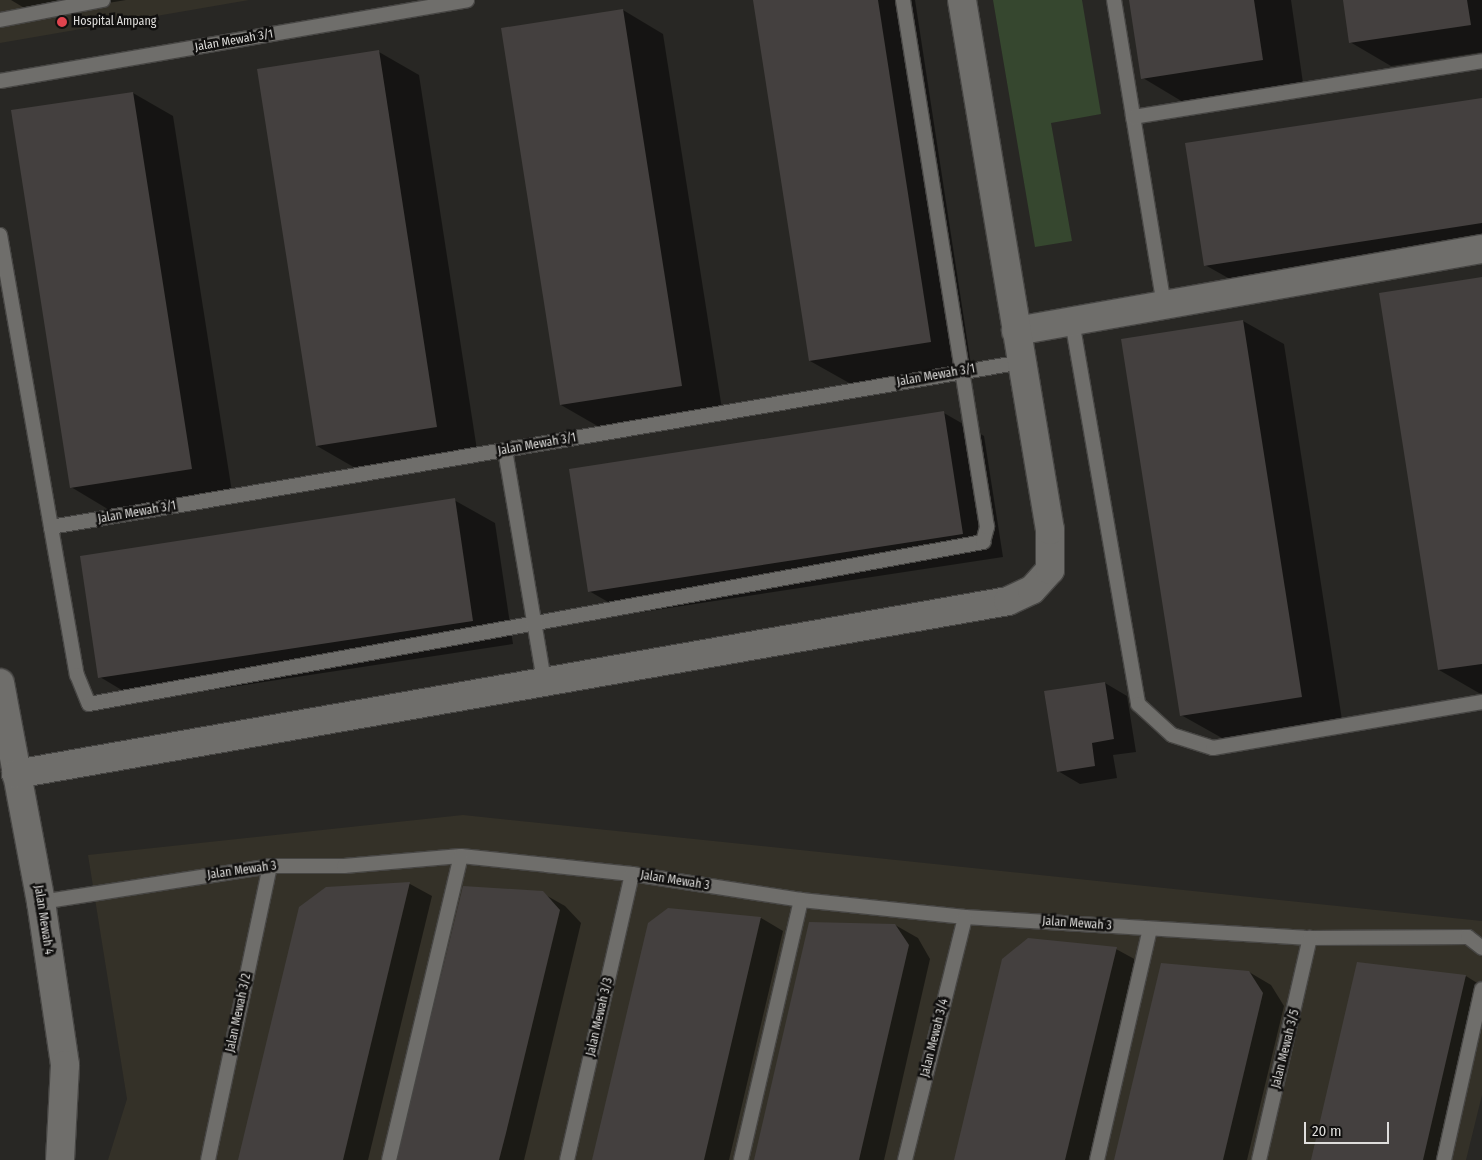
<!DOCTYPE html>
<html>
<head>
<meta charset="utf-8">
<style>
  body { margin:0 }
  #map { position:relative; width:1482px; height:1160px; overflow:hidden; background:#282724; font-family:"Fira Sans Condensed",sans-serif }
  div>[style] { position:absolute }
  .built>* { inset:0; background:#343128 }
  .green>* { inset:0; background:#36472f }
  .shadow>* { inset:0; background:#0007 }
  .building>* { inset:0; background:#44403f }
  .roads { filter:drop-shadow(1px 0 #474644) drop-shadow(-1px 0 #474644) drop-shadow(0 1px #474644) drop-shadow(0 -1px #474644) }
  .service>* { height:14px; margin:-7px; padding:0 7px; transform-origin:7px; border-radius:7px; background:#6f6e6b }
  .minor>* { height:28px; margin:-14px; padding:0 14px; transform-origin:14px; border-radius:14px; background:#6f6e6b }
  .dots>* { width:14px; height:14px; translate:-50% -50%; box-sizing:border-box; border:2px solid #11100f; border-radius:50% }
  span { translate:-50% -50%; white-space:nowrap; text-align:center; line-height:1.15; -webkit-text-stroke:5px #11100f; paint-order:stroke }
  .poi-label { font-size:12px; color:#dfdedc }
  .left { translate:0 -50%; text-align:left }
  .street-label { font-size:12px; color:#dfdedc }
  .scale { position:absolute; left:1304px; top:1122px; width:85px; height:22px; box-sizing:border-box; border:2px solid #dfdedc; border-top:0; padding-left:6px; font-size:15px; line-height:18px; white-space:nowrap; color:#dfdedc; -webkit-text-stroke:4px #11100f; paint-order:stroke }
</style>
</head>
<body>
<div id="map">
  <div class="built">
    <div style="clip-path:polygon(0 0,249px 0,0 43px)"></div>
    <div style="clip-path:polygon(463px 815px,1482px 921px,1482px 1095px,1466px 1160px,108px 1160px,127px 1099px,88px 855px)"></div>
  </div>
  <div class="green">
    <div style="clip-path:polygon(993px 0,1082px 0,1101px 114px,1051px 123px,1072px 241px,1035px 247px)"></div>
  </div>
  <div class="shadow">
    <div style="clip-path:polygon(11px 0,126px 0,36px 15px)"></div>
    <div style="clip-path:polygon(755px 0,915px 0,971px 365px,851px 384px,810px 361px)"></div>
    <div style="clip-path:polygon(1131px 0,1291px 0,1303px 83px,1183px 102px,1143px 78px)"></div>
    <div style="clip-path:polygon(1344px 0,1482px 0,1482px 52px,1391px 66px,1350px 42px)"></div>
    <div style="clip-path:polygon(623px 10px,663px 34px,722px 409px,601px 428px,561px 405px)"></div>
    <div style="clip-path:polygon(379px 52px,419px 75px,477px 450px,357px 469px,317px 446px)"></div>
    <div style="clip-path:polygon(133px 93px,173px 116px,232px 492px,111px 511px,71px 487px)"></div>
    <div style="clip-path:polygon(1482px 99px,1482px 252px,1246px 288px,1205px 265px)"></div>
    <div style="clip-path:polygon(1482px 278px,1482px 693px,1479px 693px,1439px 670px)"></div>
    <div style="clip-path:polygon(1243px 321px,1284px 344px,1342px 720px,1222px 738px,1181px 715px,1123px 340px)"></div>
    <div style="clip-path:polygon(944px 413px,984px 436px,1003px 557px,629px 614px,589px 591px)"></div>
    <div style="clip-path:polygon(454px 500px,495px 523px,513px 644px,140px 701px,100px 677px)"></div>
    <div style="clip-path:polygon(1105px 683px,1127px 696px,1136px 752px,1113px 755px,1117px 778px,1080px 784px,1058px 771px)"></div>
    <div style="clip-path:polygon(410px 884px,432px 896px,368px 1160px,239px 1160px,326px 888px)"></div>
    <div style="clip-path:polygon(542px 893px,565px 906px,581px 923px,524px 1160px,398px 1160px)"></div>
    <div style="clip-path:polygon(669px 909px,761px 918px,783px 931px,729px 1160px,594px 1160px)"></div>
    <div style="clip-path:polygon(895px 925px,918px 938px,930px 959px,884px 1160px,755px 1160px)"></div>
    <div style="clip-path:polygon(1116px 949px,1138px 961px,1090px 1160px,955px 1160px)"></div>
    <div style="clip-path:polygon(1249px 972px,1271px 985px,1284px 1006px,1247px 1160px,1115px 1160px)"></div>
    <div style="clip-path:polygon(1466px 976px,1482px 986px,1448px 1160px,1312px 1160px)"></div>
  </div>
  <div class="building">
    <div style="clip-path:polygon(753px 0,878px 0,931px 342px,809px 361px)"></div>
    <div style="clip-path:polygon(1129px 0,1254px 0,1263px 60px,1141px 79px)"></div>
    <div style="clip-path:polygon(1343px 0,1467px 0,1471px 25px,1349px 43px)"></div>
    <div style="clip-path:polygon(623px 9px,682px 386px,560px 405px,501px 28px)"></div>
    <div style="clip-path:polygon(379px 50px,437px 427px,316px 446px,257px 69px)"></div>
    <div style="clip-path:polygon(133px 92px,192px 469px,70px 488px,11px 110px)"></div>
    <div style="clip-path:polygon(1482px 98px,1482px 223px,1204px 266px,1185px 143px)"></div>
    <div style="clip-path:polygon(1482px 277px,1482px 664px,1438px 670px,1379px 293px)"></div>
    <div style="clip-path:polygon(1243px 320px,1302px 697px,1180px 716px,1121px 339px)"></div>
    <div style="clip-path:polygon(944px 411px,963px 534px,588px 592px,569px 469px)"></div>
    <div style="clip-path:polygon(455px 498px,473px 621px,98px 678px,80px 556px)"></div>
    <div style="clip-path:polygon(1105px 682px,1114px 739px,1092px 743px,1095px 766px,1057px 772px,1044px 691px)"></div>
    <div style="clip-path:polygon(410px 882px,343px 1160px,238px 1160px,299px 907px,326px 887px)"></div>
    <div style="clip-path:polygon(463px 886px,543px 891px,560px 910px,506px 1133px,499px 1160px,396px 1160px)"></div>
    <div style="clip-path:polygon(668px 908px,761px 917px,704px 1160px,592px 1160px,648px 923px)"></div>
    <div style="clip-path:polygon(809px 922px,895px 924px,909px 945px,859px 1160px,754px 1160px)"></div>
    <div style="clip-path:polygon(1028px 938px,1117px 947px,1065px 1160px,954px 1160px,1002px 959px)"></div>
    <div style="clip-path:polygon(1357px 962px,1466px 975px,1423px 1160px,1311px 1160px)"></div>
    <div style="clip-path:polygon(1161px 963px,1249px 971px,1263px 993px,1223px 1160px,1114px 1160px)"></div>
  </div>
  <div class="roads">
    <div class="service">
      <div style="left:1114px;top:0;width:309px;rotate:80.7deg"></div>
      <div style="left:0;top:20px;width:105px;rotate:-11deg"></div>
      <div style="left:0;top:81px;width:474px;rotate:-9.8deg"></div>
      <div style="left:1133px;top:117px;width:353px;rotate:-9.1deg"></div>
      <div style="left:0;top:235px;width:447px;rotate:80.1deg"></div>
      <div style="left:77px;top:675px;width:31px;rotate:68deg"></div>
      <div style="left:89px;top:704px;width:909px;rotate:-10.27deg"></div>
      <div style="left:983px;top:542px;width:16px;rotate:-75deg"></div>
      <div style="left:987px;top:527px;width:534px;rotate:-99.06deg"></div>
      <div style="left:1072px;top:321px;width:389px;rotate:80.2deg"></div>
      <div style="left:1138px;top:704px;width:46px;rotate:42.4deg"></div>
      <div style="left:1172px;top:735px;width:43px;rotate:17.6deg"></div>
      <div style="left:1213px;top:748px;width:273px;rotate:-9.7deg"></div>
      <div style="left:505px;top:450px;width:233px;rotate:80.4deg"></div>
      <div style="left:51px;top:527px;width:985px;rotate:-9.64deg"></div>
      <div style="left:41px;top:902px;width:232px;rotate:-8.9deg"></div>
      <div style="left:270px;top:866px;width:74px"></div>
      <div style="left:344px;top:866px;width:117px;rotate:-4.9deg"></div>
      <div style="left:461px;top:856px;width:172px;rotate:6deg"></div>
      <div style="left:632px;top:874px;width:171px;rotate:8.7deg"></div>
      <div style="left:801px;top:900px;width:165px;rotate:5.9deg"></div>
      <div style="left:965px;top:917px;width:346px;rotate:3.5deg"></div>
      <div style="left:1310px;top:938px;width:158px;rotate:-0.4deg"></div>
      <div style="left:1468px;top:937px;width:18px;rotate:38deg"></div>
      <div style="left:208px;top:1160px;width:300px;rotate:-78.1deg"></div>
      <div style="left:389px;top:1160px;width:312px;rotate:-76.7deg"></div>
      <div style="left:567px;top:1160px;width:293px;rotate:-77.2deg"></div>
      <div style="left:741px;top:1160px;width:267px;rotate:-77deg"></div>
      <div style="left:905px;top:1160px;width:250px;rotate:-76.1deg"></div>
      <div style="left:1097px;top:1160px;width:237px;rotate:-77.1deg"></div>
      <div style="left:1259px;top:1160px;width:228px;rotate:-77.1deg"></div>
      <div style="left:1444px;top:1160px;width:175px;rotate:-77.5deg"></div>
    </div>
    <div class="minor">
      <div style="left:1016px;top:331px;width:473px;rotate:-10deg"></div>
      <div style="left:0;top:683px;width:223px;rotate:79.4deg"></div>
      <div style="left:41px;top:902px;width:165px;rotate:81.6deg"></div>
      <div style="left:65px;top:1065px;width:95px;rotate:93deg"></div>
      <div style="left:16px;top:774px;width:1007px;rotate:-9.89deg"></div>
      <div style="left:1008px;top:601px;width:26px;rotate:-25deg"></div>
      <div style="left:1032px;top:590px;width:27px;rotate:-48deg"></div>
      <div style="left:1050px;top:570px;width:40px;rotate:-90deg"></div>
      <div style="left:1050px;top:530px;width:537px;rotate:-99.43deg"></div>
    </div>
  </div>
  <div class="dots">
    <div style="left:62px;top:22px;background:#e0444e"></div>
  </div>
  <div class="poi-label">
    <span class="left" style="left:73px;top:22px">Hospital Ampang</span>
  </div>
  <div class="street-label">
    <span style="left:234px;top:41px;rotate:-10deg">Jalan Mewah 3/1</span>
    <span style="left:936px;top:376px;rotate:-10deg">Jalan Mewah 3/1</span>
    <span style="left:537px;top:445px;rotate:-10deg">Jalan Mewah 3/1</span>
    <span style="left:137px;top:513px;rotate:-10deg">Jalan Mewah 3/1</span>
    <span style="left:242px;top:871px;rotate:-8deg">Jalan Mewah 3</span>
    <span style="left:675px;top:881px;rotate:9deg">Jalan Mewah 3</span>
    <span style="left:43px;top:920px;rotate:81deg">Jalan Mewah 4</span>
    <span style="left:1077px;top:924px;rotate:4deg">Jalan Mewah 3</span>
    <span style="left:239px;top:1013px;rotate:-78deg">Jalan Mewah 3/2</span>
    <span style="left:600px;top:1017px;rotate:-77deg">Jalan Mewah 3/3</span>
    <span style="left:935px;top:1038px;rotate:-76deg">Jalan Mewah 3/4</span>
    <span style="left:1286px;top:1049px;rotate:-76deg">Jalan Mewah 3/5</span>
  </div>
  <div class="scale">20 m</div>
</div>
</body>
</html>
